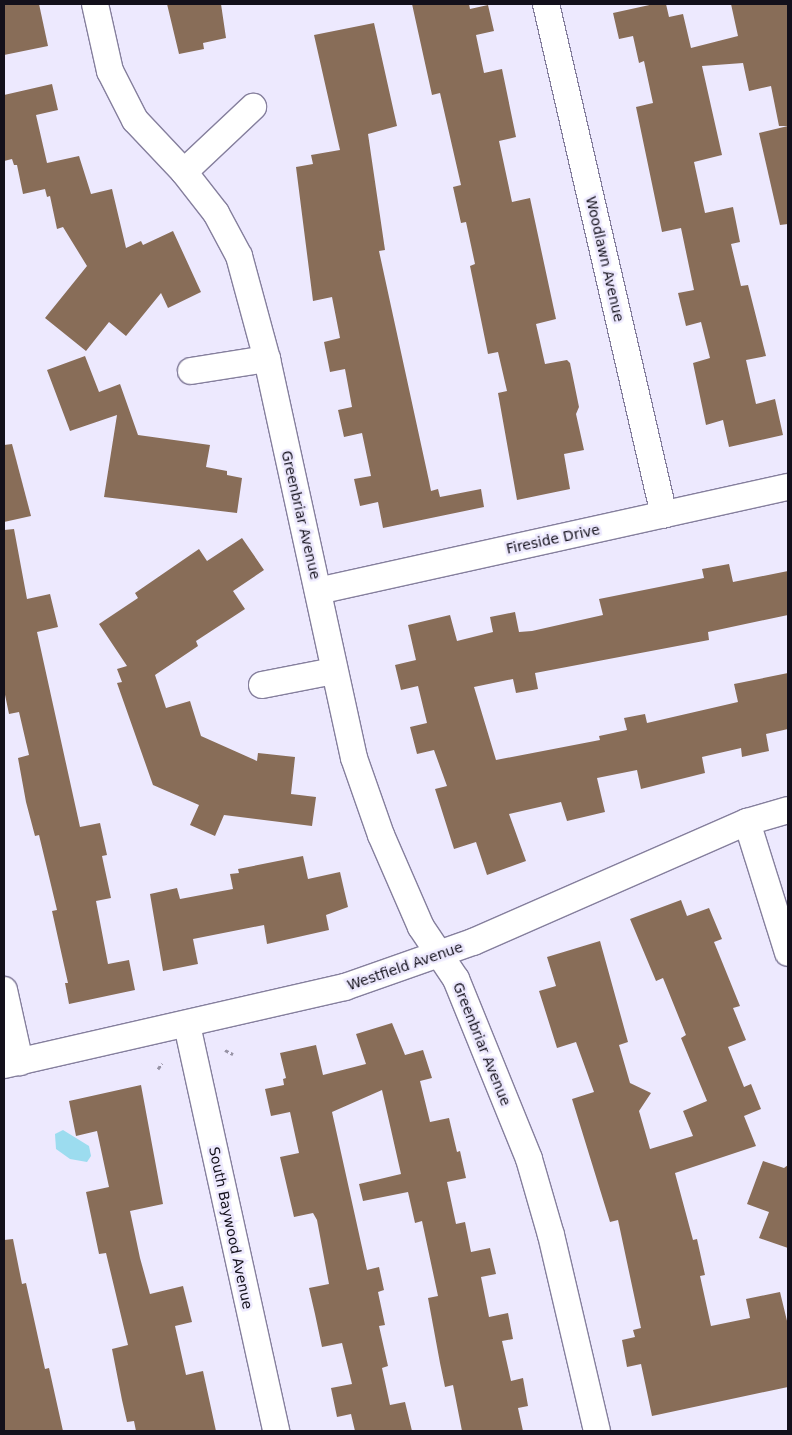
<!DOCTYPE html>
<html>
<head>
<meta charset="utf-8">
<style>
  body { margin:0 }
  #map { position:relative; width:792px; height:1435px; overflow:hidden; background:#ede9fe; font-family:"DejaVu Sans",sans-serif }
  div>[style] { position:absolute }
  .water>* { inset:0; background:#9cdcef }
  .building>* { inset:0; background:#886d58 }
  .path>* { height:3px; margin-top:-1.5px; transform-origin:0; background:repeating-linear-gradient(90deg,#9793a5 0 4px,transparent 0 6.5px) }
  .roads { filter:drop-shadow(1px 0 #857f9d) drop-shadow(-1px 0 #857f9d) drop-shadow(0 1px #857f9d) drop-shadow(0 -1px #857f9d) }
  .minor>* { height:26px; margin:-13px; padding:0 13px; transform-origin:13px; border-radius:13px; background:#fff }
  span { translate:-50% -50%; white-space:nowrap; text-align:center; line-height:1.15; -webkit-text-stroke:5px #ede9fe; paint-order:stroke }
  .street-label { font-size:14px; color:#13101b }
  .frame { position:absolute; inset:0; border:5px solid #13101b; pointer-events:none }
</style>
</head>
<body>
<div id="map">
  <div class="water">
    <div style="clip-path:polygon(63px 1130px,89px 1146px,91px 1156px,87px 1162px,70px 1159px,56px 1149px,55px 1134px)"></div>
  </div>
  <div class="building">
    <div style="clip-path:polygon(4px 4px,39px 4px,48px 46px,4px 55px)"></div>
    <div style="clip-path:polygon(167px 4px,221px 4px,226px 38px,203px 43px,204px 49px,179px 54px)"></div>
    <div style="clip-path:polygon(412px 4px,469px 4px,470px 9px,488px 5px,494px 31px,476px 35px,484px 73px,502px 69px,516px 137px,499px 141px,512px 202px,530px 198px,556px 319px,536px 324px,545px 364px,567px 360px,570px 363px,579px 407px,576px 414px,584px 450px,564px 454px,570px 489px,517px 500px,498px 393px,507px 391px,498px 352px,488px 354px,470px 266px,475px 264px,466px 222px,461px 223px,453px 187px,461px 185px,440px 93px,432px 95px)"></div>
    <div style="clip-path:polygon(654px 4px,666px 4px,669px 17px,683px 14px,691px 48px,738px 36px,731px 4px,788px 4px,788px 126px,779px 126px,771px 86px,749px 91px,743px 63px,702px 66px,722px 155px,694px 162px,705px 213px,733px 207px,740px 242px,731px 244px,741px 286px,748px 285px,766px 356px,746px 360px,756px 404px,775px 399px,783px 435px,729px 447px,723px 420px,706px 425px,693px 363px,710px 358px,701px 322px,686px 326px,678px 293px,694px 290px,681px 228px,662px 232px,636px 107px,653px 103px,644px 61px,639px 63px,633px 36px,619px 39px,613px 13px)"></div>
    <div style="clip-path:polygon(374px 23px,397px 126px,368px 134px,385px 250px,379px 251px,429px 481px,431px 491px,438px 489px,440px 497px,481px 489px,484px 507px,383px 528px,378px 502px,360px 506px,354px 479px,371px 476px,362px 433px,344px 437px,338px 410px,352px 407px,345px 369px,330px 372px,324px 342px,340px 338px,332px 297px,313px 301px,296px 167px,313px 164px,311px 155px,340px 150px,314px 35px)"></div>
    <div style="clip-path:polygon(52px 84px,58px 110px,36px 115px,47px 163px,79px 156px,91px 194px,112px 189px,126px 248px,141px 241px,143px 245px,173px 231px,201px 292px,168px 308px,161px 293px,126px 336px,109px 322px,86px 351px,45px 318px,87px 266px,63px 227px,57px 229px,50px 196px,47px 197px,45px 189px,23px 194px,17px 165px,14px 165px,12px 159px,4px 161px,4px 95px)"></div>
    <div style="clip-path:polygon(788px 126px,788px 224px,780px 225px,759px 133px)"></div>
    <div style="clip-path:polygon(85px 356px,99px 392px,120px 384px,138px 435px,210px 445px,206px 467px,227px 471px,227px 475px,242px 478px,237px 513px,104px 497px,117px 415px,70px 431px,47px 370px)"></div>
    <div style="clip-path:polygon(12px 444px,31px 516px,4px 522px,4px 445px)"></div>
    <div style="clip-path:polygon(14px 529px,27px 599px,50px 594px,58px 627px,37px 632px,80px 827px,100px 823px,107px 855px,102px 856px,111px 898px,96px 901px,108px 964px,129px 960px,135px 990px,69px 1004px,65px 983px,68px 983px,52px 911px,57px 910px,39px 835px,35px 836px,26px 802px,18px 758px,29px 755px,19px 712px,9px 714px,4px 690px,4px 530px)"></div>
    <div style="clip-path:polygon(242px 538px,264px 570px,233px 591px,245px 609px,196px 641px,198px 646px,155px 675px,166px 708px,190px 701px,201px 736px,257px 761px,258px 753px,295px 757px,291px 794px,316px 797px,312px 826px,224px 815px,215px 836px,190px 825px,199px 805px,153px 785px,117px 683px,122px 682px,117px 669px,127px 666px,99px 624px,138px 598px,135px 593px,199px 549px,207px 561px)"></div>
    <div style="clip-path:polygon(729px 564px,733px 582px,788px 571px,788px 615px,708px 632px,709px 640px,535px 673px,538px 689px,516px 693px,513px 679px,474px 687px,496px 760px,600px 740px,599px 736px,627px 730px,624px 718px,645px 714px,647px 723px,738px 702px,734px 684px,788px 673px,788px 729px,766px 734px,769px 751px,742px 757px,741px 748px,702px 757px,705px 773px,641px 789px,637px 770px,597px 778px,605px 812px,567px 821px,561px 802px,509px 814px,526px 861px,487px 875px,476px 842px,454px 849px,435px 789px,447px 786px,434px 750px,417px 754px,410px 727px,427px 723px,418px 686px,401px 690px,395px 665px,416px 660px,408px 625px,450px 615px,457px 641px,493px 632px,490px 617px,515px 612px,519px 632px,532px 631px,603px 615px,599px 599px,704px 578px,702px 569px)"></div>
    <div style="clip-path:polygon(303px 856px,308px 879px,340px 872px,348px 907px,326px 915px,329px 930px,267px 944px,264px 925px,193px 939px,198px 964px,163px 971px,150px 894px,177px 888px,180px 899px,233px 889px,230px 874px,239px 873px,238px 869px)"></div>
    <div style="clip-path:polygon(681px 900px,687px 916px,709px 908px,722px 939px,714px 942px,740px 1006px,733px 1008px,746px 1040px,728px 1047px,744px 1087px,751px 1084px,761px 1109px,744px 1116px,756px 1146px,675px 1173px,693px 1240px,697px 1239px,705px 1275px,700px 1276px,711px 1326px,750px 1318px,746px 1299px,780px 1292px,788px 1325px,788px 1387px,652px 1416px,641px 1364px,627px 1367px,622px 1340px,635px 1337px,633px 1330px,641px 1328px,618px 1220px,610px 1222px,572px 1099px,594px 1092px,576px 1042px,557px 1048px,539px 991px,556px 986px,547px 957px,600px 941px,628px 1042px,619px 1045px,630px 1083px,651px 1093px,639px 1111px,650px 1149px,693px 1136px,683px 1111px,707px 1101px,681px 1038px,686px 1035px,663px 978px,656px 981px,630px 919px)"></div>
    <div style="clip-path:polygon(392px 1023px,405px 1055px,423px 1050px,432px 1078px,420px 1081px,430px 1122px,449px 1118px,457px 1152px,460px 1151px,466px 1178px,447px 1182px,456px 1224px,465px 1222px,471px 1252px,490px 1248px,496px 1274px,481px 1277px,489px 1317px,508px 1313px,513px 1339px,502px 1341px,511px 1381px,523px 1378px,528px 1406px,518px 1408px,523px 1431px,462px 1431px,453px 1385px,445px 1387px,440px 1363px,428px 1298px,438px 1296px,422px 1221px,415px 1223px,408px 1192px,363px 1201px,359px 1184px,401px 1174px,382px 1090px,332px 1112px,367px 1270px,379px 1267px,384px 1290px,378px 1292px,385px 1325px,379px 1326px,388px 1366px,382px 1368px,390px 1405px,405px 1402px,412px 1431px,355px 1431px,351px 1414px,337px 1417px,331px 1388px,352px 1384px,342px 1343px,322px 1347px,315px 1314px,309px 1288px,329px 1284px,317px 1220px,313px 1213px,294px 1217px,280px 1157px,299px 1153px,290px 1112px,271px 1116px,265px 1089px,284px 1085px,283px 1079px,286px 1078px,280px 1053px,316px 1045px,323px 1075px,366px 1064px,356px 1034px)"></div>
    <div style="clip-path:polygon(141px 1085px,163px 1204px,130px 1211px,140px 1258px,150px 1294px,183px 1286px,192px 1322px,175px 1326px,186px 1375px,203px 1371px,216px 1431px,136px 1431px,134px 1421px,127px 1422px,122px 1400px,112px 1349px,128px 1345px,106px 1253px,99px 1254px,86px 1192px,109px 1187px,97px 1131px,76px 1136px,69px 1101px)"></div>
    <div style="clip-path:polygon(763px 1161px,784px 1168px,788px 1165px,788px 1248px,759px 1238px,769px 1212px,747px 1204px)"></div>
    <div style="clip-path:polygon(13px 1239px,22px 1284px,26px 1283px,45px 1369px,49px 1368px,63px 1431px,4px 1431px,4px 1240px)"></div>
  </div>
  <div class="path">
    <div style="left:225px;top:1050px;width:9px;rotate:27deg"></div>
    <div style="left:158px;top:1069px;width:7px;rotate:-56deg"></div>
  </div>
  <div class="roads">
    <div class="minor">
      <div style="left:95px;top:4px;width:69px;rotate:77.4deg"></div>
      <div style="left:110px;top:71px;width:55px;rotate:63deg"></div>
      <div style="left:135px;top:120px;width:71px;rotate:46.7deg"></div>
      <div style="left:184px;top:172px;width:52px;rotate:52deg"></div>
      <div style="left:216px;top:213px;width:49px;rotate:61.9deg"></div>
      <div style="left:239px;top:256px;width:107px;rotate:74.8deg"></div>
      <div style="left:267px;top:359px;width:408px;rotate:77.7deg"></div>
      <div style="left:354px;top:758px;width:82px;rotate:70.7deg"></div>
      <div style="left:381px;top:835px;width:100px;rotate:66.5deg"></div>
      <div style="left:421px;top:927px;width:63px;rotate:56.1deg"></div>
      <div style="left:456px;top:979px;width:194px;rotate:67.9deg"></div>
      <div style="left:529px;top:1159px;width:79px;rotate:73.9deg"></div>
      <div style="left:551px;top:1235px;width:201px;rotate:76.8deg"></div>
      <div style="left:546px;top:4px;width:524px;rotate:77deg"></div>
      <div style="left:184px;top:172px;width:95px;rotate:-43.3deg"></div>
      <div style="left:191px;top:371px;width:77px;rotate:-9deg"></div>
      <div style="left:318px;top:591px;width:481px;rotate:-12.5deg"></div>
      <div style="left:262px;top:685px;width:73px;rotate:-11deg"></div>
      <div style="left:747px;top:822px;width:137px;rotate:72.6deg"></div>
      <div style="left:4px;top:990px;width:74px;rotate:77.5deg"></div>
      <div style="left:187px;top:1025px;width:416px;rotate:77.6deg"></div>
      <div style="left:4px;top:1065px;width:350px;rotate:-12.9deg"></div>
      <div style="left:345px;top:987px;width:136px;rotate:-19.4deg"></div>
      <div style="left:473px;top:942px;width:299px;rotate:-23.7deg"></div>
      <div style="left:747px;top:822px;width:43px;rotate:-16.3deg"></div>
    </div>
  </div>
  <div class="street-label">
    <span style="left:605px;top:259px;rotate:77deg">Woodlawn Avenue</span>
    <span style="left:301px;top:515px;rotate:77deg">Greenbriar Avenue</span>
    <span style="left:553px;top:539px;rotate:-12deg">Fireside Drive</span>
    <span style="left:405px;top:966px;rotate:-19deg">Westfield Avenue</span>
    <span style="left:482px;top:1044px;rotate:68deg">Greenbriar Avenue</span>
    <span style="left:231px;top:1228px;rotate:78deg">South Baywood Avenue</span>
  </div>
  <div class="frame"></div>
</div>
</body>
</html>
